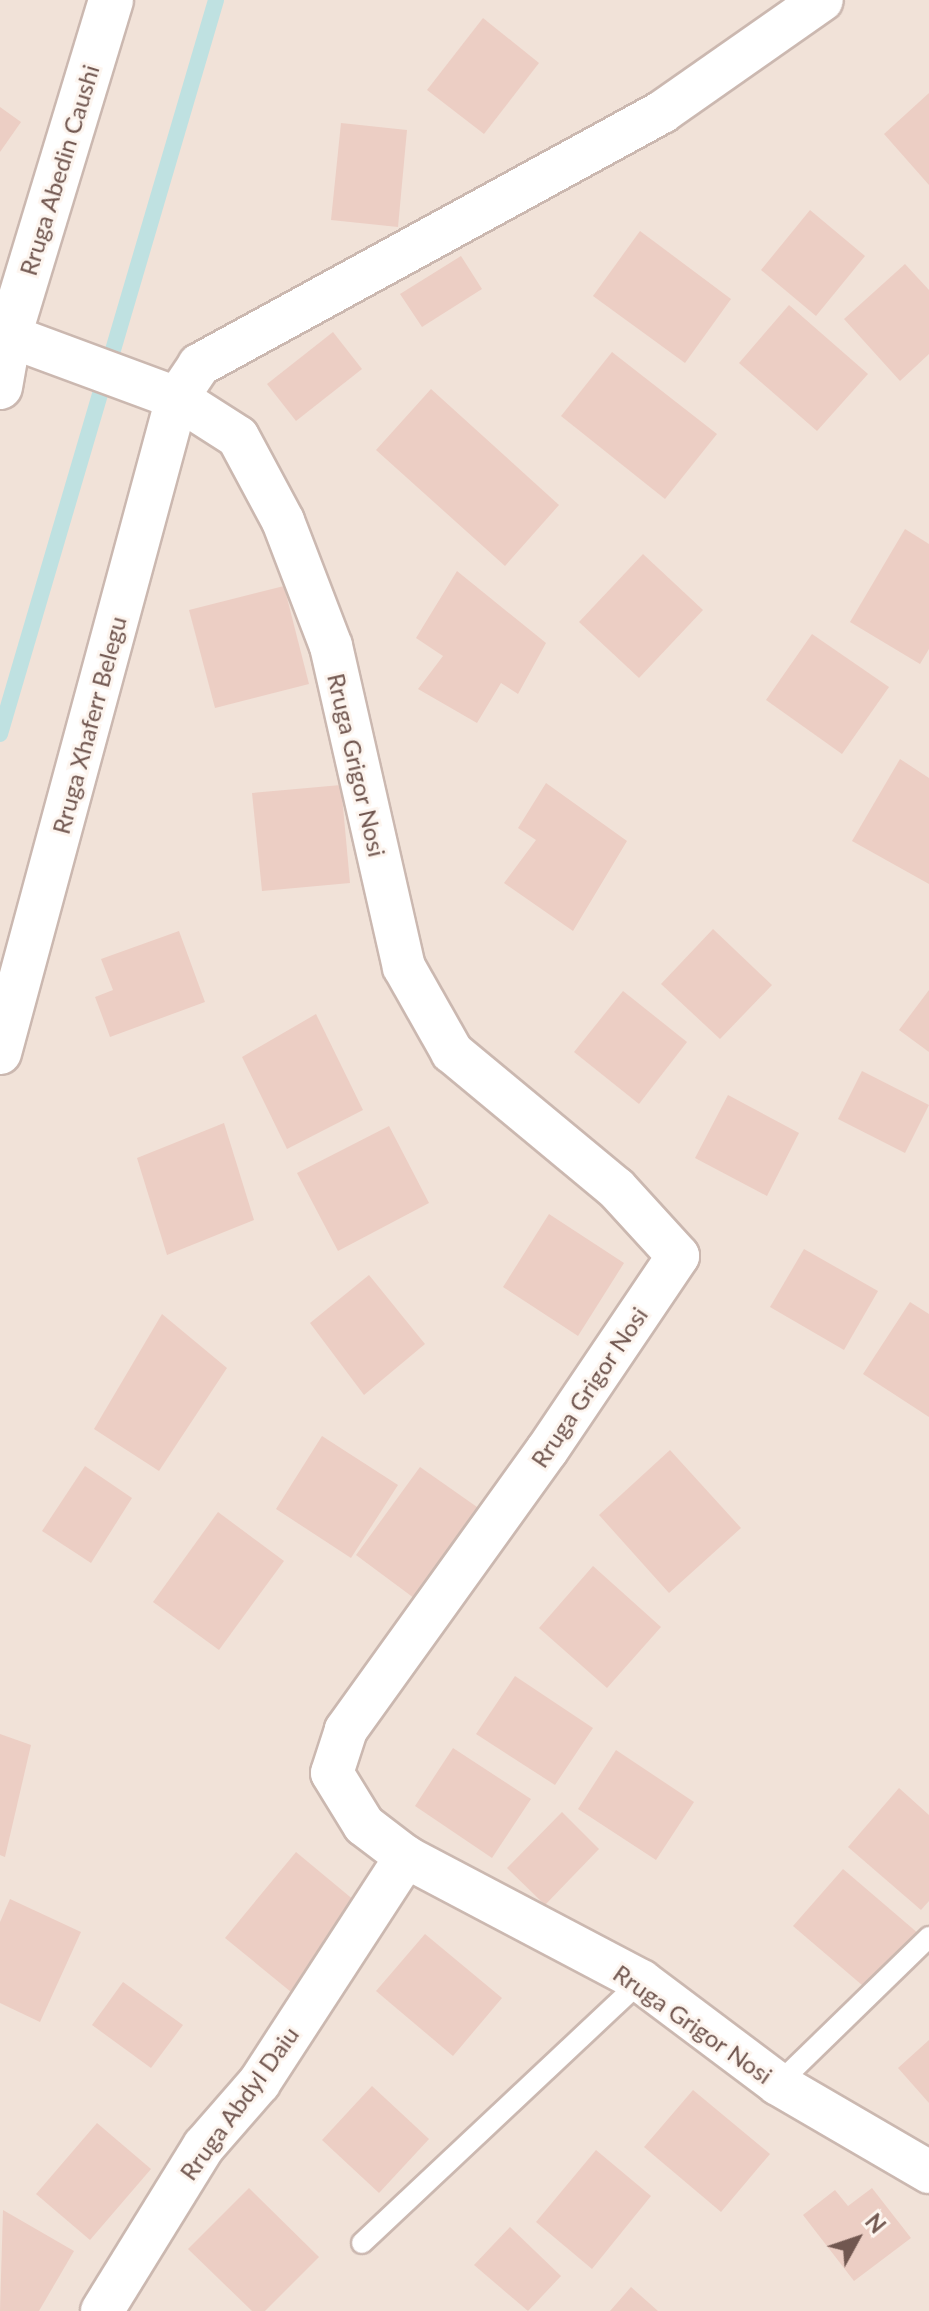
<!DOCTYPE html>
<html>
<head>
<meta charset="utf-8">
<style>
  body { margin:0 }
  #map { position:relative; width:929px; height:2311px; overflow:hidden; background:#faf1e9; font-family:Lato,sans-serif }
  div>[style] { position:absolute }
  .residential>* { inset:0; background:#f1e2d8 }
  .stream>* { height:16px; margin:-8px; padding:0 8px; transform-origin:8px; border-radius:8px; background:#bfe1e1 }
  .building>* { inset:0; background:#eccec4 }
  .roads { filter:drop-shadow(2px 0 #cbb8b0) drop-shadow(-2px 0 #cbb8b0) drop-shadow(0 2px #cbb8b0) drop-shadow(0 -2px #cbb8b0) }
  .lane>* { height:20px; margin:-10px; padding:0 10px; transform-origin:10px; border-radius:10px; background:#fff }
  .street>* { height:42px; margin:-21px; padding:0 21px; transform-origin:21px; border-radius:21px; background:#fff }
  .secondary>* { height:44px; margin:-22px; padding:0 22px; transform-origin:22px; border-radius:22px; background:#fff }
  span { translate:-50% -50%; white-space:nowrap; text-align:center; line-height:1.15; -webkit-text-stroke:6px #fdf5ef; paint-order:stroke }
  .street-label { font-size:24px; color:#715750 }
  .north { position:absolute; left:817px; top:2199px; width:80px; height:80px; -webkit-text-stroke:6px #fdf5ef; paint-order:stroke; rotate:50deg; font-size:22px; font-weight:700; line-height:32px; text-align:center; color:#715750 }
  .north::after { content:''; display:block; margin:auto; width:28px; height:36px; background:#715750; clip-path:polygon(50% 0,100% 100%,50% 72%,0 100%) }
</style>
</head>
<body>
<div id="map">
  <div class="residential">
    <div style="clip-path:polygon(0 0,929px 0,929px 2311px,0 2311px)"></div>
  </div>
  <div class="stream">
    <div style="left:0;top:734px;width:765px;rotate:-73.6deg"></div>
  </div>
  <div class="building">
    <div style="clip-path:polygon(483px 18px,539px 63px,484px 134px,427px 90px)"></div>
    <div style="clip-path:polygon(929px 93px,929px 185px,884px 134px)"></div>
    <div style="clip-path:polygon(0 107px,21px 122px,0 152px)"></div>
    <div style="clip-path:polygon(341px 123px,407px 130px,398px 227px,331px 220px)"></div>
    <div style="clip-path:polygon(810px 210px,865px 256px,816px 316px,761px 270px)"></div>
    <div style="clip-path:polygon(640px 231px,731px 299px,685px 363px,593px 296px)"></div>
    <div style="clip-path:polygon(461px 256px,482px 289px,422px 327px,400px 294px)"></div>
    <div style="clip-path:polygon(905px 264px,929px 290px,929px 354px,900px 381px,844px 319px)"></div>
    <div style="clip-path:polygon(789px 305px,868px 374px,817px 431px,739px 363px)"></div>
    <div style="clip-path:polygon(333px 332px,362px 369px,296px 421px,267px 384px)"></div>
    <div style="clip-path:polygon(612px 352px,717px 434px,665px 499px,561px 416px)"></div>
    <div style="clip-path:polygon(431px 389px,559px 505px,505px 566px,376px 450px)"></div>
    <div style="clip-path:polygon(905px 529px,929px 544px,929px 649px,920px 664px,850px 622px)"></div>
    <div style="clip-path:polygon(643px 554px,703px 610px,639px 678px,579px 622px)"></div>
    <div style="clip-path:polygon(457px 571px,546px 643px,518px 694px,501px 683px,477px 723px,418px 689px,443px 656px,416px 638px)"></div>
    <div style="clip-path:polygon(284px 586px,309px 684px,215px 708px,189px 610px)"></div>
    <div style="clip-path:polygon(812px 634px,889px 687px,842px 754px,766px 700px)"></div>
    <div style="clip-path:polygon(900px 759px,929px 778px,929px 884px,852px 841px)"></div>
    <div style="clip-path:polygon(546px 783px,627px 841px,573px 931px,504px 883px,536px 840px,518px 828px)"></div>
    <div style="clip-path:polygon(341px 785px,350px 883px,262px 891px,252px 793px)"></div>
    <div style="clip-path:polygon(713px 929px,772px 985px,720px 1039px,661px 984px)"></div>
    <div style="clip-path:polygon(179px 931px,205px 1002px,110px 1037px,95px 997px,113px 990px,101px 959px)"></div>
    <div style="clip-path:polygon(929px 990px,929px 1052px,899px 1030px)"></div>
    <div style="clip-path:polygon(623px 991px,687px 1042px,639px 1104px,574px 1052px)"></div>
    <div style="clip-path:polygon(316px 1014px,363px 1110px,287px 1149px,242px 1057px)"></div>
    <div style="clip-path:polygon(862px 1071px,929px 1105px,905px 1153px,838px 1119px)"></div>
    <div style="clip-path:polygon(728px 1095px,799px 1133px,767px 1196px,695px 1158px)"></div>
    <div style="clip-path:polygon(224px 1123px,254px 1220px,167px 1255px,137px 1158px)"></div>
    <div style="clip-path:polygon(389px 1126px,429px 1203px,338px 1251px,297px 1173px)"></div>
    <div style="clip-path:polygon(549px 1214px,624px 1263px,578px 1336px,503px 1287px)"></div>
    <div style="clip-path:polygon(804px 1249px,878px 1291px,844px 1350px,770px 1307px)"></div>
    <div style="clip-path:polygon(369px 1275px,425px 1344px,364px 1395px,310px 1323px)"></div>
    <div style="clip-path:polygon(910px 1302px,929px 1314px,929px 1417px,863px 1374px)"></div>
    <div style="clip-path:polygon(162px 1314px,227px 1368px,159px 1471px,94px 1429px)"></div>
    <div style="clip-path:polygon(322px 1436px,398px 1485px,351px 1558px,276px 1509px)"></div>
    <div style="clip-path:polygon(670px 1450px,741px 1528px,669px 1593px,599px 1515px)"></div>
    <div style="clip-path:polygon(85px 1466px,132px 1498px,91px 1563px,42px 1531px)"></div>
    <div style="clip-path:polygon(420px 1467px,487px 1514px,422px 1604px,356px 1555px)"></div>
    <div style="clip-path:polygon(218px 1512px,284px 1561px,219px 1650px,153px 1602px)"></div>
    <div style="clip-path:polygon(593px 1566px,661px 1627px,607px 1688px,539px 1628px)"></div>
    <div style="clip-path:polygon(515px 1676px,593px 1728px,555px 1785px,476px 1734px)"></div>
    <div style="clip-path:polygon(0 1734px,31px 1745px,5px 1857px,0 1855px)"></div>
    <div style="clip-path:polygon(453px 1748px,531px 1799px,492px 1858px,415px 1806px)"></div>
    <div style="clip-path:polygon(616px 1750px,694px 1802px,656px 1860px,578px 1809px)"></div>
    <div style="clip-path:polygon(899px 1788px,929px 1815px,929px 1901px,921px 1910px,848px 1847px)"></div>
    <div style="clip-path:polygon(562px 1812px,599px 1849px,545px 1905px,507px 1868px)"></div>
    <div style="clip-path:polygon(296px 1852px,361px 1906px,291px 1992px,225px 1938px)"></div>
    <div style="clip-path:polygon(843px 1869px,919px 1934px,869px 1991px,793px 1926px)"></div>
    <div style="clip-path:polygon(10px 1899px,81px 1932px,40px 2022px,0 2003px,0 1922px)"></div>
    <div style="clip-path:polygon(425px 1934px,502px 1998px,453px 2056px,376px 1991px)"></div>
    <div style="clip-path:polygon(123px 1982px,183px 2025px,151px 2068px,92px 2025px)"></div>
    <div style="clip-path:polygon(929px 2040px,929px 2103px,898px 2068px)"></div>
    <div style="clip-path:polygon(372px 2086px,429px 2139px,379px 2193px,322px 2140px)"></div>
    <div style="clip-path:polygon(693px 2090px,770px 2154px,721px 2212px,644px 2147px)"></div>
    <div style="clip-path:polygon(97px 2123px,151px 2169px,90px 2240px,36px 2194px)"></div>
    <div style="clip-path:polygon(596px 2150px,651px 2196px,592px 2269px,536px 2222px)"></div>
    <div style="clip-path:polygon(249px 2188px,319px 2257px,265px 2311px,252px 2311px,188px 2249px)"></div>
    <div style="clip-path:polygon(872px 2188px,911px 2238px,854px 2281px,803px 2215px,835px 2190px,848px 2206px)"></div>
    <div style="clip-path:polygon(3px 2210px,74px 2251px,39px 2311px,0 2311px)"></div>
    <div style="clip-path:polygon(510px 2227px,561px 2276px,528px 2311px,474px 2265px)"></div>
    <div style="clip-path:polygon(631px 2287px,658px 2311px,610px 2311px)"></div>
  </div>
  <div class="roads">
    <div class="lane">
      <div style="left:778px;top:2084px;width:211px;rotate:-44.2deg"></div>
      <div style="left:362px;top:2243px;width:383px;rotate:-43.2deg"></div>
    </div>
    <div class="street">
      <div style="left:9px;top:336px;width:179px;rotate:20.3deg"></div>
      <div style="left:177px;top:398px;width:72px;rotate:32.6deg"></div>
      <div style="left:238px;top:437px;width:95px;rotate:61.8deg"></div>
      <div style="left:283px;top:521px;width:134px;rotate:69deg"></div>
      <div style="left:331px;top:646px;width:329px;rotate:77.2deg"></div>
      <div style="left:404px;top:967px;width:98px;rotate:60.5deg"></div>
      <div style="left:452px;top:1052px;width:213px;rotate:39.7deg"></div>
      <div style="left:616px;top:1188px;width:92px;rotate:47.6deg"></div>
      <div style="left:678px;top:1256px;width:234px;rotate:124deg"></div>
      <div style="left:547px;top:1450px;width:345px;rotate:125.7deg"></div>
      <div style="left:346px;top:1730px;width:45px;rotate:108deg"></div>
      <div style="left:332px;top:1773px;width:61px;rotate:58.4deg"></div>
      <div style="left:364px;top:1825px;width:53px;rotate:37.3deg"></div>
      <div style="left:406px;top:1857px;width:266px;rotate:27.8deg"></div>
      <div style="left:641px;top:1981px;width:171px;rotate:36.9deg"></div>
      <div style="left:778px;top:2084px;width:175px;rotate:30.2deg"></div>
      <div style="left:0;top:1053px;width:678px;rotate:-74.88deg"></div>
      <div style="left:177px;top:398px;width:40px;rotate:-56deg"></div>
      <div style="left:199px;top:365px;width:528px;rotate:-28.65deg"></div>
      <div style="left:662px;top:112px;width:195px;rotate:-35deg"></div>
      <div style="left:102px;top:2311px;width:194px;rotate:-58.3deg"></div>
      <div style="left:204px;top:2146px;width:84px;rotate:-48.9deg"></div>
      <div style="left:259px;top:2083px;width:270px;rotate:-57deg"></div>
    </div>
    <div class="secondary">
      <div style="left:0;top:387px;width:52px;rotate:-80deg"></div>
      <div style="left:9px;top:336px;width:351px;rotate:-73.1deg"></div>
    </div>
  </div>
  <div class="street-label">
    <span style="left:59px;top:170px;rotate:-73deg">Rruga Abedin Caushi</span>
    <span style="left:89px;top:725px;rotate:-75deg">Rruga Xhaferr Belegu</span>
    <span style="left:357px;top:765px;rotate:77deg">Rruga Grigor Nosi</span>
    <span style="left:589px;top:1387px;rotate:-56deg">Rruga Grigor Nosi</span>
    <span style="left:693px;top:2024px;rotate:35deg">Rruga Grigor Nosi</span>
    <span style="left:239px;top:2103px;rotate:-54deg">Rruga Abdyl Daiu</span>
  </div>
  <div class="north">N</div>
</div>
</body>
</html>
